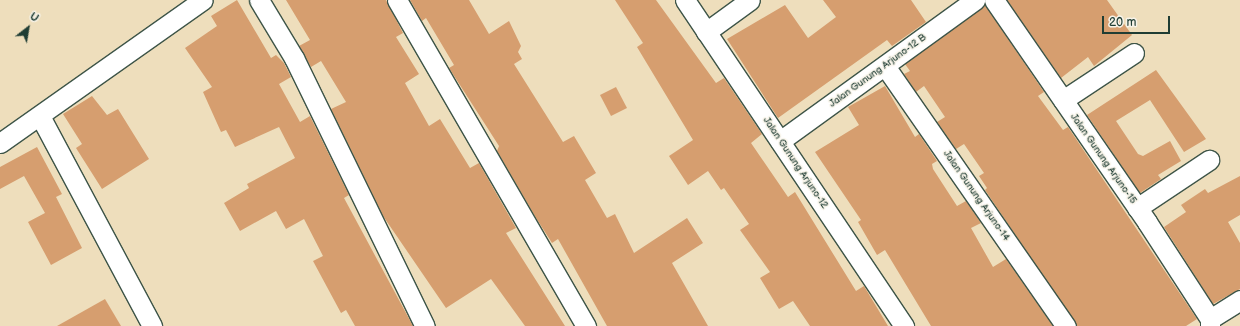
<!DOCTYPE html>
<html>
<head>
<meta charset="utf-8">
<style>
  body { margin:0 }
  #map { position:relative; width:1240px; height:326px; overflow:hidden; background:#eedebc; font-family:"Balsamiq Sans",sans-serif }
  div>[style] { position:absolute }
  .building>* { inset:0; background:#d69e6f }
  .roads { filter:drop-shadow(1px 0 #3e5548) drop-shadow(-1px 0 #3e5548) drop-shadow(0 1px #3e5548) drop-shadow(0 -1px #3e5548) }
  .street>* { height:19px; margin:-9.5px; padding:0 9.5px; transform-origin:9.5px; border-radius:9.5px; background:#fff }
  span { translate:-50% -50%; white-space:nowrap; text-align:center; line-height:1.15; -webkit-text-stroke:3px #f7f3e8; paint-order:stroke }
  .street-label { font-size:10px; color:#1f3d34 }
  .north { position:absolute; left:8px; top:8px; width:40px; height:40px; -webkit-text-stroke:3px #f7f3e8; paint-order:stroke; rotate:31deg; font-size:11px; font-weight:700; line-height:16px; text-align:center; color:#1f3d34 }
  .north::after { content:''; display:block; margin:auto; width:14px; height:18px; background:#1f3d34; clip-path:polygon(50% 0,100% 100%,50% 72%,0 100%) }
  .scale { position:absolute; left:1102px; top:16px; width:68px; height:18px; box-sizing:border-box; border:2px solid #1f3d34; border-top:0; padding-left:5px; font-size:12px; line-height:14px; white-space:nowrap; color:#1f3d34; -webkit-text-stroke:3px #f7f3e8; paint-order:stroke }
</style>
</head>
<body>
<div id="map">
  <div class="building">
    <div style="clip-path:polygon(237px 0,271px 58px,276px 55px,284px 63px,291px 77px,279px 84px,300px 122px,310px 116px,349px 195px,344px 198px,413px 326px,355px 326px,346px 310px,341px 313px,313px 261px,323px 256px,304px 219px,286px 229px,276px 211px,240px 231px,224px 203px,249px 188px,247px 184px,295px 158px,279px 127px,235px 147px,226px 130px,221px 132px,203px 92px,212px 87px,185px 48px,217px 26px,211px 16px)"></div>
    <div style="clip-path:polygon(286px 0,386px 0,403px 33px,396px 37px,419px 74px,405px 83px,429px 126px,440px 119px,470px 168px,479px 163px,516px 228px,506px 233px,565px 326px,525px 326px,491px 279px,446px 308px,383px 216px,331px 109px,346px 102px,321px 61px,311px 67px,299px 46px,310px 40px)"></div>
    <div style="clip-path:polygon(410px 0,469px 0,489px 34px,509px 21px,521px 46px,518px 52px,522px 59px,514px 64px,563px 142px,574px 136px,596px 173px,585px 180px,607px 218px,615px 214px,634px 253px,687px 218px,703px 243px,672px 263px,708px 326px,607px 326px,558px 239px,552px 243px,536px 218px,497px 151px,499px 146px,449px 68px,454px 65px,426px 18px,422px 21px)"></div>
    <div style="clip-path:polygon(615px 0,656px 0,716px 83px,724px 78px,762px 134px,751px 143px,788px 197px,795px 192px,856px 291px,864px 286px,888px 326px,810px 326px,793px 301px,779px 309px,760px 278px,770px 272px,740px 230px,749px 224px,724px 188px,721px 190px,708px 171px,688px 185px,669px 156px,693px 140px,637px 47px,643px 43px)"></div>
    <div style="clip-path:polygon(823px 0,911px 0,926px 22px,892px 46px,887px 40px,778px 118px,727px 39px,785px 5px,808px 38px,836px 17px)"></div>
    <div style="clip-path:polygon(1007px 0,1107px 0,1132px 35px,1094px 66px,1088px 57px,1061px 78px)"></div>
    <div style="clip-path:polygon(985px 5px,1044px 92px,1038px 96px,1063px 130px,1068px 127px,1197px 319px,1186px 326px,1077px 326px,985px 190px,987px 188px,979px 176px,984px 173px,964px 144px,956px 149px,937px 122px,945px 117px,924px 86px,916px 92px,904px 74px,910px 71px,905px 64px)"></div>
    <div style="clip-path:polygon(1156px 70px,1206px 139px,1184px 152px,1150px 100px,1116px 121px,1138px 154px,1143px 156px,1170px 141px,1181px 161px,1158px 175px,1161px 179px,1140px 193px,1087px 115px)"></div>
    <div style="clip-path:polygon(885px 86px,915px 137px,919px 134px,937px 161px,932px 164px,933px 169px,957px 206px,966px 201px,981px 223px,971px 228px,993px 267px,1006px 259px,1053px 326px,931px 326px,885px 250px,877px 255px,858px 222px,861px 220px,815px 152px,859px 125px,848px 107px)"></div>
    <div style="clip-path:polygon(616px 87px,627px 108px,611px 116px,600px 95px)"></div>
    <div style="clip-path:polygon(92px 96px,107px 115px,118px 109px,149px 159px,102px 189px,76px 148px,82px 144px,63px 114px)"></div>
    <div style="clip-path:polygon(37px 147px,62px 194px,56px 197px,82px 248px,51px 265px,28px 222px,45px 213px,24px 176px,0 189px,0 167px)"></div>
    <div style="clip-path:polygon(1240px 176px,1240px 215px,1228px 222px,1240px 243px,1240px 289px,1213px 304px,1164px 227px,1186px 212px,1181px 205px,1205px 189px,1208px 193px)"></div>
    <div style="clip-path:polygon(105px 299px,121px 326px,57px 326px)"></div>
  </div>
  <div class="roads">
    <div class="street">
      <div style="left:259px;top:0;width:68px;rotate:58.9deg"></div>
      <div style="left:294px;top:58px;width:298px;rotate:64deg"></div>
      <div style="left:397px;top:0;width:377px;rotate:59.9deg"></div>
      <div style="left:685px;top:0;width:393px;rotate:56.1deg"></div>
      <div style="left:994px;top:0;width:270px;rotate:55.4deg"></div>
      <div style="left:1147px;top:222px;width:116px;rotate:57deg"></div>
      <div style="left:1210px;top:319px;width:7px;rotate:90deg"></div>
      <div style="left:706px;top:32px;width:54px;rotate:-36deg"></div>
      <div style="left:885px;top:66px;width:317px;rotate:55.2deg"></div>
      <div style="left:1063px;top:100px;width:85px;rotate:-33.5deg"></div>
      <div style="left:40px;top:116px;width:238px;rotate:61.9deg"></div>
      <div style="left:780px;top:141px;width:241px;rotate:-35.9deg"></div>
      <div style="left:0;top:143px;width:248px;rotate:-35.2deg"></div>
      <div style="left:1137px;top:208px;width:87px;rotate:-33.7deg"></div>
      <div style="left:1210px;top:319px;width:36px;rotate:-32deg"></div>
    </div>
  </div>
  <div class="street-label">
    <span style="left:878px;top:71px;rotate:-36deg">Jalan Gunung Arjuno-12 B</span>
    <span style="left:1103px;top:159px;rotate:55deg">Jalan Gunung Arjuno-15</span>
    <span style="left:795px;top:163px;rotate:56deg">Jalan Gunung Arjuno-12</span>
    <span style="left:976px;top:196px;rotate:55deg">Jalan Gunung Arjuno-14</span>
  </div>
  <div class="north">U</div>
  <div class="scale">20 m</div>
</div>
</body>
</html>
